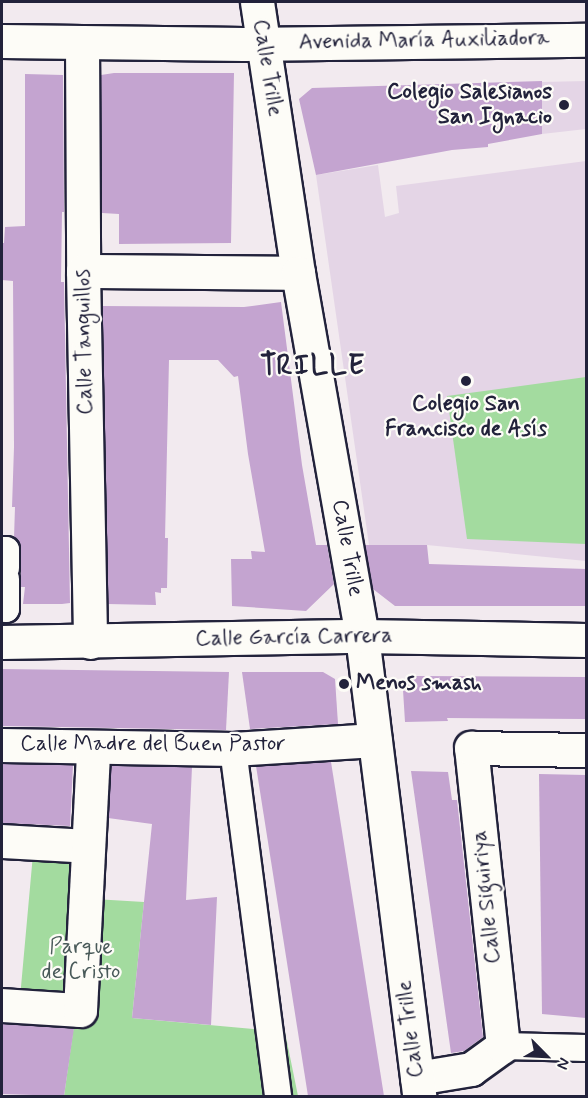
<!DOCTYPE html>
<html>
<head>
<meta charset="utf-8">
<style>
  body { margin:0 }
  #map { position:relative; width:588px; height:1098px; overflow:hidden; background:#f2eaef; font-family:Mynerve,sans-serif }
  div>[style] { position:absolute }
  .built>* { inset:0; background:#e4d5e6 }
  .green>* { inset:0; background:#a3db9f }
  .building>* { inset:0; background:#c4a4d0 }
  .roads { filter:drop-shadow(2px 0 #22223b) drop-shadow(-2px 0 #22223b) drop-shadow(0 2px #22223b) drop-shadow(0 -2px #22223b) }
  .pedestrian>* { height:26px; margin:-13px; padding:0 13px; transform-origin:13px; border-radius:13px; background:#fdfcf7 }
  .minor>* { height:33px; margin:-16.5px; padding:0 16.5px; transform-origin:16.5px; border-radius:16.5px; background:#fdfcf7 }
  .tertiary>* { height:33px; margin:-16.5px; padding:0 16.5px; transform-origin:16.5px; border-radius:16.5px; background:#fdfcf7 }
  .dots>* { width:16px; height:16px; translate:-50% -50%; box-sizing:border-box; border:3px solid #fdfcf7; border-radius:50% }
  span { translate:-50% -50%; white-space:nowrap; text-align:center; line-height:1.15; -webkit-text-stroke:4.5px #fdfcf7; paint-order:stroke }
  .street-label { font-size:22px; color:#22223b }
  .poi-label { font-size:22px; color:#22223b; font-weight:700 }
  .right { translate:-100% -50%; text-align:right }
  .left { translate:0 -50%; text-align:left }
  .park-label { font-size:22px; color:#495a59 }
  .district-label { font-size:28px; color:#22223b; font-weight:700; letter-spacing:1.5px }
  .frame { position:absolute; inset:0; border:3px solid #22223b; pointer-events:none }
  .north { position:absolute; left:516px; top:1026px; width:60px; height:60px; -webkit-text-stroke:4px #fdfcf7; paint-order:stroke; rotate:114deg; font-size:16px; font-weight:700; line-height:24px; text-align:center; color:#22223b }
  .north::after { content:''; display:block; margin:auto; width:21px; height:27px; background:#22223b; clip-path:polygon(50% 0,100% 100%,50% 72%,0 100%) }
</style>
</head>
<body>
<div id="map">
  <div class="built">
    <div style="clip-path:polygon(586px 81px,586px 129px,542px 134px,542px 82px)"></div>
    <div style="clip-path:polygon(586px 161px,586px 561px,427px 545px,369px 545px,316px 175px,378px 165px,385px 217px,399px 213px,396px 186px)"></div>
  </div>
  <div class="green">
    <div style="clip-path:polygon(586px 377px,586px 544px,467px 539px,447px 396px)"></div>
    <div style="clip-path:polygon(34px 843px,92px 848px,94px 899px,144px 902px,132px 1018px,285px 1032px,298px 1096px,64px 1096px,74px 1025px,18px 1020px)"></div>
  </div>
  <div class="building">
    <div style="clip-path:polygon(114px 73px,234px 73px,231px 243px,119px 244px,119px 214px,102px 213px,101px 75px)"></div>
    <div style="clip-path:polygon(25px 74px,63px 75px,64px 212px,62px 212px,61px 282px,64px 282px,70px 603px,62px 604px,23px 604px,25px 587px,21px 587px,21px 550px,14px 538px,15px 507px,12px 507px,14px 447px,13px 281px,2px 280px,2px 243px,4px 243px,5px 227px,25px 226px)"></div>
    <div style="clip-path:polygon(542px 81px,542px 134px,488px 144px,488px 147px,452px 150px,316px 175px,299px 99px,312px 88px)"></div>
    <div style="clip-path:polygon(281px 302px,302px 465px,316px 545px,327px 545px,334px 584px,306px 611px,232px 606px,231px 559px,252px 559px,251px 551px,265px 552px,248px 454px,238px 376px,234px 377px,218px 360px,169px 360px,165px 538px,168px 538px,167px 588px,161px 588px,161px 593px,155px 592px,156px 605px,108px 604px,102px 306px,244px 307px)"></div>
    <div style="clip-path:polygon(365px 545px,427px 545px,429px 564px,586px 569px,586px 606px,395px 606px,373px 589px)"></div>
    <div style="clip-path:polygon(2px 669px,229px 672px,226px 730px,2px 726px)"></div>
    <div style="clip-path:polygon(242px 672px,323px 672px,335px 679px,338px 724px,250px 729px)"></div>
    <div style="clip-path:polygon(414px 676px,586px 677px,586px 719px,447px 718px,448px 721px,405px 722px,403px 690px)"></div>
    <div style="clip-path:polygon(331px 762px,384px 1096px,308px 1096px,256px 766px)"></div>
    <div style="clip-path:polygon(2px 764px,73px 765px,70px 826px,2px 823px)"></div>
    <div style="clip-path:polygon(111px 766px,192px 767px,186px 900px,217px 897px,211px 1025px,132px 1018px,152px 824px,108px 818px)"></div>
    <div style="clip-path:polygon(411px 771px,448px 772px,452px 800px,457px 800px,483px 1037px,464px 1051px,451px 1053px)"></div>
    <div style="clip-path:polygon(539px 774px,586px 775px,586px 1018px,542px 1014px)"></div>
    <div style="clip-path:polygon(2px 1024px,74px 1028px,64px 1096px,2px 1094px)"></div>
  </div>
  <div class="roads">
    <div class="pedestrian">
      <div style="left:2px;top:550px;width:4px"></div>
      <div style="left:6px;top:550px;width:18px;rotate:90deg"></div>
      <div style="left:2px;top:608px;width:4px;rotate:14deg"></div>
      <div style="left:6px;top:609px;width:30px;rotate:-90deg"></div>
      <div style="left:233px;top:749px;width:350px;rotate:82.6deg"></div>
      <div style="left:503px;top:1046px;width:83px;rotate:1.4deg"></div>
    </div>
    <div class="minor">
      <div style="left:82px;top:42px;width:229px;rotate:89.7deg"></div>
      <div style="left:83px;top:271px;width:371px;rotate:88.9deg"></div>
      <div style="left:83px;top:271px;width:215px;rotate:0.5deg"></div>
      <div style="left:2px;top:745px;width:231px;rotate:1deg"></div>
      <div style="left:233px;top:749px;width:142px;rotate:-3.6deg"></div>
      <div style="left:2px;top:841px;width:86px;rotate:3.3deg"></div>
      <div style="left:2px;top:1005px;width:78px;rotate:3.7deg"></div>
      <div style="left:80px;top:1010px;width:261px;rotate:-87.1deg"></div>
      <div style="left:417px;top:1078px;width:55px;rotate:-9.5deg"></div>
      <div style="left:471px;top:1069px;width:39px;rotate:-36deg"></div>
      <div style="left:503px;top:1046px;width:300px;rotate:-96.1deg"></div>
      <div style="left:471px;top:748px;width:115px;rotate:1deg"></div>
    </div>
    <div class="tertiary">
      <div style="left:257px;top:2px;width:274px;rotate:81.4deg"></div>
      <div style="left:298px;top:273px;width:369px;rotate:80deg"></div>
      <div style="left:362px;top:636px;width:464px;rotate:82.9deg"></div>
      <div style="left:2px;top:41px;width:242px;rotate:0.7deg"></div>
      <div style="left:244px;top:44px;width:342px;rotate:-0.7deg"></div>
      <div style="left:2px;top:642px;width:360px;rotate:-1deg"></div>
      <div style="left:362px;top:636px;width:224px;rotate:1deg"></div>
    </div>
  </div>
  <div class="dots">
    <div style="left:564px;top:105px;background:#22223b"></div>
    <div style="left:466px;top:381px;background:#22223b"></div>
    <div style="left:344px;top:684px;background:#22223b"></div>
  </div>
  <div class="street-label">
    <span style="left:424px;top:41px;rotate:-1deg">Avenida María Auxiliadora</span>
    <span style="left:267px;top:68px;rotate:81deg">Calle Trille</span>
    <span style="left:85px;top:342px;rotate:-91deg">Calle Tanguillos</span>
    <span style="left:347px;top:548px;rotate:80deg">Calle Trille</span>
    <span style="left:294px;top:638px;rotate:-1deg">Calle García Carrera</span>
    <span style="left:153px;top:745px">Calle Madre del Buen Pastor</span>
    <span style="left:487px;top:897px;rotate:-96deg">Calle Siguiriya</span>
    <span style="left:411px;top:1029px;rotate:-97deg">Calle Trille</span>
  </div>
  <div class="poi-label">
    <span class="right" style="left:552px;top:105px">Colegio Salesianos<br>San Ignacio</span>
    <span style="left:466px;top:417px">Colegio San<br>Francisco de Asís</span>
    <span class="left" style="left:356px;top:684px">Menos smash</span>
  </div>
  <div class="park-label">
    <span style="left:81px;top:960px">Parque<br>de Cristo</span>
  </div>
  <div class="district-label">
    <span style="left:313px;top:367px">TRILLE</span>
  </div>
  <div class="frame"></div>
  <div class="north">N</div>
</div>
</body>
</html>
